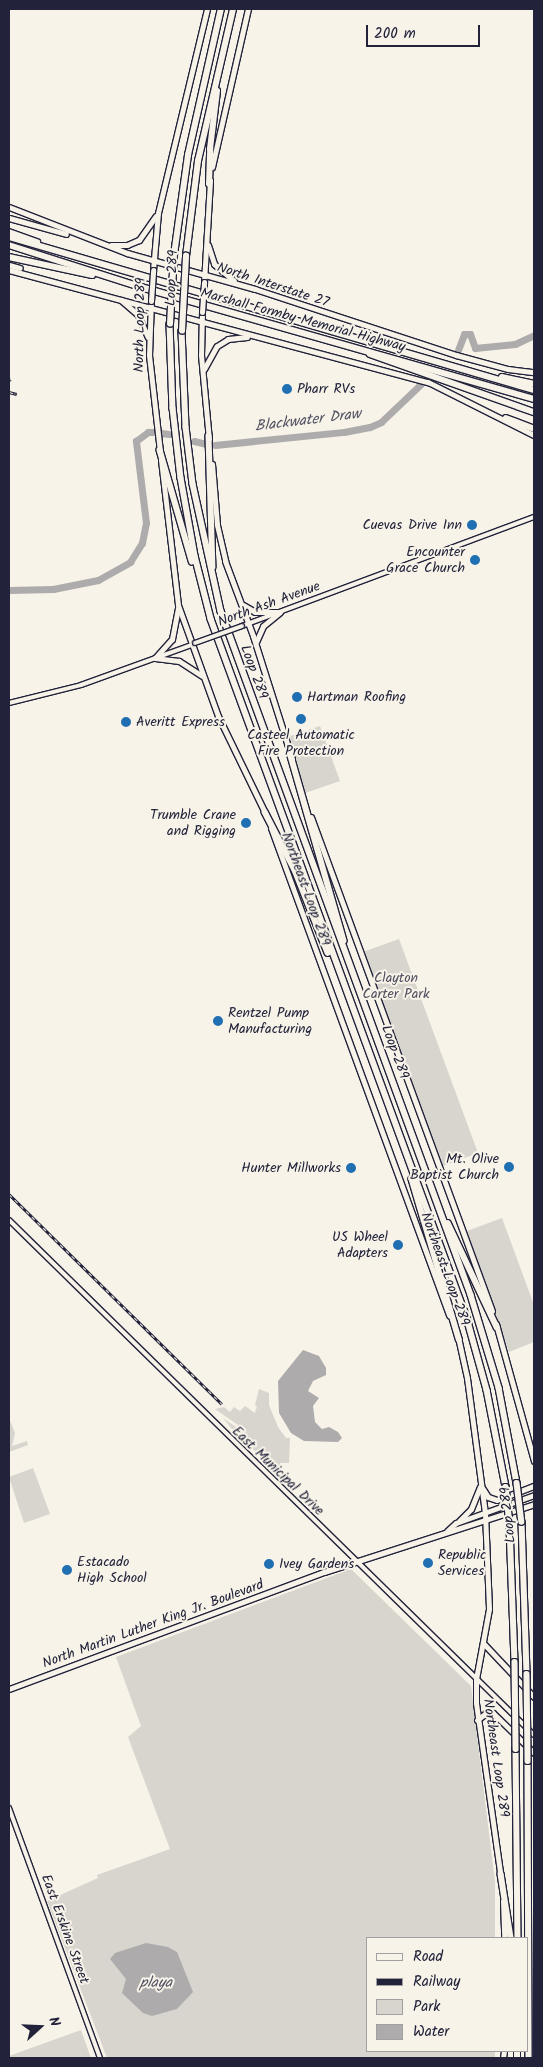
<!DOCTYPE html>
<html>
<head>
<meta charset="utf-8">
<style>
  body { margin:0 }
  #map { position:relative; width:543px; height:2067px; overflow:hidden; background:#f7f3e8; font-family:Kalam,sans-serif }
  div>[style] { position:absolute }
  .green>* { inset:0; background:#d8d5cf }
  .water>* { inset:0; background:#aeabad }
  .river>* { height:7px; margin:-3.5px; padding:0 3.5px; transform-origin:3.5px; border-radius:3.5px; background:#aeabad }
  .roads { filter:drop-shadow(1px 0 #22223b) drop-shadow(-1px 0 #22223b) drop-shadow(0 1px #22223b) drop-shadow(0 -1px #22223b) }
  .minor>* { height:4px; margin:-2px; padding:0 2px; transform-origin:2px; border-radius:2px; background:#f7f3e8 }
  .major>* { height:5px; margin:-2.5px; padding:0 2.5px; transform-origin:2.5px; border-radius:2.5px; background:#f7f3e8 }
  .highway>* { height:5.5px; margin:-2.75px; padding:0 2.75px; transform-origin:2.75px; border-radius:2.75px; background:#f7f3e8 }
  .rail>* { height:3px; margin-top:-1.5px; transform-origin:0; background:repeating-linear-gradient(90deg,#f7f3e8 0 4px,#22223b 0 8px); box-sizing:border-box; border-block:1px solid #22223b }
  .bridges { filter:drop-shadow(1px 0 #22223b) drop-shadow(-1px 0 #22223b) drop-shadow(0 1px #22223b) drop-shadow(0 -1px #22223b) }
  .minor-bridge>* { height:4px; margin:-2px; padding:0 2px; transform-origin:2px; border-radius:2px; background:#f7f3e8 }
  .major-bridge>* { height:5px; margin:-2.5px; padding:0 2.5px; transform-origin:2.5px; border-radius:2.5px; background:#f7f3e8 }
  .highway-bridge>* { height:5.5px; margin:-2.75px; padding:0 2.75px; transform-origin:2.75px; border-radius:2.75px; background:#f7f3e8 }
  .dots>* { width:14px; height:14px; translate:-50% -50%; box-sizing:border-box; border:2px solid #f7f3e8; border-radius:50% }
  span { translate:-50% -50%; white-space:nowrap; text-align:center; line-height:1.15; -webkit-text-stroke:4px #f7f3e8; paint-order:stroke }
  .street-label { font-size:14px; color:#22223b }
  .poi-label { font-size:14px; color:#22223b }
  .left { translate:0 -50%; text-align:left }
  .right { translate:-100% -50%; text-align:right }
  .park-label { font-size:14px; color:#504f60 }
  .water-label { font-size:15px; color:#535263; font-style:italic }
  .frame { position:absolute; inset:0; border:10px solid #22223b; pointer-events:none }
  .legend { position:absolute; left:366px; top:1937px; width:162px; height:115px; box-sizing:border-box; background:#f7f3e8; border:1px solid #a29fa3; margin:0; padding:6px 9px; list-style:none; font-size:15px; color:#22223b }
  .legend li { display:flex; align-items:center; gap:10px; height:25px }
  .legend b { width:25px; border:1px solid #a29fa3 }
  .north { position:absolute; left:15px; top:2002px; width:50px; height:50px; -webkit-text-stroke:4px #f7f3e8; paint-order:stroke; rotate:70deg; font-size:14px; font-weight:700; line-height:20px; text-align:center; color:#22223b }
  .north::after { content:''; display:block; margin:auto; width:18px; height:22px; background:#22223b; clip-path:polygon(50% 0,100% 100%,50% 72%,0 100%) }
  .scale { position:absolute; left:366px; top:25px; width:114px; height:22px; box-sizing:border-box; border:2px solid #22223b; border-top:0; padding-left:6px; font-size:15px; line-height:18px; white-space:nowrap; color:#22223b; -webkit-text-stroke:4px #f7f3e8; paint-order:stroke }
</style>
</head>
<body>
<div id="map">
  <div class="green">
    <div style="clip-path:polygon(320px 726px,340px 781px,305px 793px,290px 736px)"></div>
    <div style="clip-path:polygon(399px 939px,478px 1153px,443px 1166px,363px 952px)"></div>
    <div style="clip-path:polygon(502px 1218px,534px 1305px,534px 1342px,509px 1352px,467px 1231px)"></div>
    <div style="clip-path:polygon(259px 1389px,269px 1393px,269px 1405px,278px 1427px,286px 1438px,290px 1438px,289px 1463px,280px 1463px,283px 1474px,277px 1473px,263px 1460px,262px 1455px,244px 1444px,223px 1418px,233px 1425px,239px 1428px,238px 1425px,215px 1409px,224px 1407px,230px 1412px,234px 1407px,240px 1411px,245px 1406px,255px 1413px,256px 1408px,258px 1409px,255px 1405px)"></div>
    <div style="clip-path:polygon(9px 1418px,15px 1433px,12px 1446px,27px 1441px,28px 1445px,9px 1452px)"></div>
    <div style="clip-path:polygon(33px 1468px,50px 1514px,24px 1523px,9px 1477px)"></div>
    <div style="clip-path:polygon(351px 1569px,471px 1686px,495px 1882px,495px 1938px,367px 1938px,367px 2051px,495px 2051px,495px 2058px,107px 2058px,47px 1901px,98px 1878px,97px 1875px,170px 1849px,128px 1737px,141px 1726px,116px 1657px)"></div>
    <div style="clip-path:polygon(81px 2030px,91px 2058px,9px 2058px,9px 2056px)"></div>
  </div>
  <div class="water">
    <div style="clip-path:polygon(303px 1350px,319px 1356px,326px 1368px,326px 1375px,313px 1381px,308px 1391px,319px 1398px,313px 1406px,315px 1422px,322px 1429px,329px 1427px,338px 1432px,342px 1438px,338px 1442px,304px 1441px,291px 1433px,279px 1413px,278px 1381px)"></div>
    <div style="clip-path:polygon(146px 1943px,168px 1947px,177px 1952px,193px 1992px,177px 2009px,152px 2016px,143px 2013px,122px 1993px,126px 1979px,110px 1959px,115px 1953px)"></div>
  </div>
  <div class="river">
    <div style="left:458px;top:350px;width:17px;rotate:-69deg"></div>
    <div style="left:464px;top:334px;width:6px"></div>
    <div style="left:470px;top:334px;width:15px;rotate:70deg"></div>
    <div style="left:475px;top:348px;width:40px;rotate:-5.7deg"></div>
    <div style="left:515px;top:344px;width:21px;rotate:-25deg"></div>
    <div style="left:161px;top:433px;width:8px;rotate:7deg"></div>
    <div style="left:194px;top:441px;width:12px;rotate:14deg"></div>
    <div style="left:215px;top:445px;width:130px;rotate:-5.8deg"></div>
    <div style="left:344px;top:432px;width:26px;rotate:-11deg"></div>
    <div style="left:370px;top:427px;width:12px;rotate:-24deg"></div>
    <div style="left:381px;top:422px;width:54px;rotate:-43.5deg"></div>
    <div style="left:9px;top:590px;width:44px;rotate:-1.3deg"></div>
    <div style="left:53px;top:589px;width:46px;rotate:-11.3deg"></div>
    <div style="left:98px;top:580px;width:37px;rotate:-29deg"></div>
    <div style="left:130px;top:562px;width:22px;rotate:-58deg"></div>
    <div style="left:142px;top:543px;width:20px;rotate:-79deg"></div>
    <div style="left:146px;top:523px;width:83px;rotate:-97deg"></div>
    <div style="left:136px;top:441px;width:15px;rotate:-37deg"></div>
    <div style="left:148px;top:432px;width:6px"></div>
  </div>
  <div class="roads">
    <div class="minor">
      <div style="left:242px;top:626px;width:312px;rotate:-20.5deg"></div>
      <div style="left:9px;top:703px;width:74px;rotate:-14deg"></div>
      <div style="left:81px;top:685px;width:120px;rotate:-19.9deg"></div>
      <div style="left:9px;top:1220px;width:735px;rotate:44.45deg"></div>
      <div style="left:9px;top:1808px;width:266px;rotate:70deg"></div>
    </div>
    <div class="major">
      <div style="left:212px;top:167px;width:162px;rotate:-77.2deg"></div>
      <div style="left:9px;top:207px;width:127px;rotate:21.3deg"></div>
      <div style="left:127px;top:253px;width:133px;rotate:15.7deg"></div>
      <div style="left:255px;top:289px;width:212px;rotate:18.2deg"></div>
      <div style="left:456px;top:355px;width:54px;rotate:15.1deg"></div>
      <div style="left:508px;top:369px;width:26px;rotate:7deg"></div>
      <div style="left:9px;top:218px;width:59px;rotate:15.7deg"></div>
      <div style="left:111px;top:245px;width:16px"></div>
      <div style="left:127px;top:245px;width:13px;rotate:-23deg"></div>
      <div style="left:139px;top:240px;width:29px;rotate:-55deg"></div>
      <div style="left:208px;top:245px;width:20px;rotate:72deg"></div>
      <div style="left:214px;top:264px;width:26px;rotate:40deg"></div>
      <div style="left:9px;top:265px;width:11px;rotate:15deg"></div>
      <div style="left:9px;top:270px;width:434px;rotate:15deg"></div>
      <div style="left:428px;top:382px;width:119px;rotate:26.6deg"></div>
      <div style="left:153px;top:270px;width:57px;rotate:-85deg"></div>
      <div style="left:158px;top:213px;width:210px;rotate:-76.5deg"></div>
      <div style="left:204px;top:282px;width:102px;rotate:-86.6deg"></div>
      <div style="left:121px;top:300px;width:23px;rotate:41deg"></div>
      <div style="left:138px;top:315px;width:24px;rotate:66deg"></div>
      <div style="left:151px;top:301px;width:54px;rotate:92.1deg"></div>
      <div style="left:149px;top:355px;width:98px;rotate:83.5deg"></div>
      <div style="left:202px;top:312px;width:43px;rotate:91.3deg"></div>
      <div style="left:201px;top:355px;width:84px;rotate:84.6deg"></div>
      <div style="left:204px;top:369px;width:26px;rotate:-61deg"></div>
      <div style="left:217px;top:346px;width:13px;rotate:-32deg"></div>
      <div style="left:228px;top:339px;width:19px;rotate:-6deg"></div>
      <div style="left:161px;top:460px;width:146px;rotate:83.3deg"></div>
      <div style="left:178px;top:605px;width:118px;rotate:70.2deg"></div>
      <div style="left:218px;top:716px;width:110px;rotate:64.1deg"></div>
      <div style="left:212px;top:464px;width:61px;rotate:85.3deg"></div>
      <div style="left:217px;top:525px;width:37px;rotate:77deg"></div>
      <div style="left:225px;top:561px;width:80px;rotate:69.5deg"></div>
      <div style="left:253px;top:636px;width:129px;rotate:72.4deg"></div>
      <div style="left:243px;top:605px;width:14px;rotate:30deg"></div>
      <div style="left:255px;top:612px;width:24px"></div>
      <div style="left:178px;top:608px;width:32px;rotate:101deg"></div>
      <div style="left:172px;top:639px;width:25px;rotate:132deg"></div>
      <div style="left:155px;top:658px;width:24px;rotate:7deg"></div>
      <div style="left:179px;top:661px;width:27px;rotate:33deg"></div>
      <div style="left:256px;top:642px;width:17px;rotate:-66deg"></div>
      <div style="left:263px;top:626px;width:22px;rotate:-39deg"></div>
      <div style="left:311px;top:817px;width:526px;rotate:69.88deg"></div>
      <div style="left:271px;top:828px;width:519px;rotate:69.92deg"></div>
      <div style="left:496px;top:1324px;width:142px;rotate:74.5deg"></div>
      <div style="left:458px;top:1337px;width:42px;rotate:77.6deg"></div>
      <div style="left:467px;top:1378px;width:136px;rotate:82.4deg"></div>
      <div style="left:485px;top:1513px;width:96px;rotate:87.6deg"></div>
      <div style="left:489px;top:1609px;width:71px;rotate:100.5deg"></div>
      <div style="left:476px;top:1679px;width:24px;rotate:90deg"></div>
      <div style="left:476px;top:1703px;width:177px;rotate:81.9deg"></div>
      <div style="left:483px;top:1489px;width:9px;rotate:58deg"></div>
      <div style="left:488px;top:1497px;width:9px;rotate:18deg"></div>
      <div style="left:497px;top:1500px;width:40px;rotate:-21deg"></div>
      <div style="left:459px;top:1521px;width:17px;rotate:-45deg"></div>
      <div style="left:471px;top:1509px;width:24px;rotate:-68deg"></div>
      <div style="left:447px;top:1531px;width:12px;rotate:-42deg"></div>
      <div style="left:456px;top:1523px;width:83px;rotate:-19.7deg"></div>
      <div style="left:484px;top:1644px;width:73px;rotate:46.7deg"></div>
      <div style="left:9px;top:1689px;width:336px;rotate:-20.4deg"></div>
      <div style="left:324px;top:1572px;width:221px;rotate:-17.9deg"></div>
      <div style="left:477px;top:1720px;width:11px;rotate:-38deg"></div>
      <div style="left:486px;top:1713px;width:7px"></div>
      <div style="left:493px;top:1713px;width:57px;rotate:44.3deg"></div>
      <div style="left:503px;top:1901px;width:37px;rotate:88deg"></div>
      <div style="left:503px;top:2058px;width:7px;rotate:-82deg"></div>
    </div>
    <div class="highway">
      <div style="left:209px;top:184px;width:35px;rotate:-88deg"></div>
      <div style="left:210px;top:149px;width:58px;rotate:-83.1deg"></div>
      <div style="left:9px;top:232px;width:30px;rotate:20deg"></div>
      <div style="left:9px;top:237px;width:547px;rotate:16.25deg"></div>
      <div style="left:9px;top:245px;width:139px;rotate:17.7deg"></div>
      <div style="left:141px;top:287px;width:409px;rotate:15.9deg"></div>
      <div style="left:174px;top:255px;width:101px;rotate:-82deg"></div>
      <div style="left:188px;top:155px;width:150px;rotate:-77.3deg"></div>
      <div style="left:186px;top:256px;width:96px;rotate:-82.8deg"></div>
      <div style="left:198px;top:161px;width:156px;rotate:-77deg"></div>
      <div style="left:9px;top:257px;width:85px;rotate:12.2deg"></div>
      <div style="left:170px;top:324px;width:84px;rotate:88deg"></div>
      <div style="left:173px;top:408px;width:70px;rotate:83.5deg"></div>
      <div style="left:181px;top:478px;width:79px;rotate:79.8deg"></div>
      <div style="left:195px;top:556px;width:65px;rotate:75.7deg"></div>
      <div style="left:211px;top:619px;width:744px;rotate:69.89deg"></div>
      <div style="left:467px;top:1318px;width:75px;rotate:74.5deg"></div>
      <div style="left:487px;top:1390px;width:99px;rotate:78.9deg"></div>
      <div style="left:182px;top:331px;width:96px;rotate:87.6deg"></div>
      <div style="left:186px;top:427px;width:57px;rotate:83deg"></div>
      <div style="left:193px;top:484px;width:130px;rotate:77.6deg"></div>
      <div style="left:221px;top:611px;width:728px;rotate:69.92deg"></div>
      <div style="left:471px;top:1295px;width:97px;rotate:73.2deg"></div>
      <div style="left:499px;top:1388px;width:97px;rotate:79.3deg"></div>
      <div style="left:370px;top:354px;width:174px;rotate:19.5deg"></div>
      <div style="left:502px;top:377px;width:33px;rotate:12deg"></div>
      <div style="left:506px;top:418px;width:30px;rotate:21deg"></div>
      <div style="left:209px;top:436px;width:131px;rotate:88.3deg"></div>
      <div style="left:160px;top:450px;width:116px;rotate:73.9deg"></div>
      <div style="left:291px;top:756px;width:192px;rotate:74deg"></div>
      <div style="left:265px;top:812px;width:65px;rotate:62.7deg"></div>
      <div style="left:295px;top:870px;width:89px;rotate:68.3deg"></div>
      <div style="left:412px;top:1179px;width:167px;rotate:73.6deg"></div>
      <div style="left:448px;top:1223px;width:115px;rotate:64.8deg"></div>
      <div style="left:522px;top:1522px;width:152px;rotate:88.1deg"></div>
      <div style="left:510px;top:1526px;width:136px;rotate:87.9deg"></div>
      <div style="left:516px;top:1749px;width:189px;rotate:89.4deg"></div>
      <div style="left:528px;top:1761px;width:297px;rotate:89.8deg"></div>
      <div style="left:501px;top:1874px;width:65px;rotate:81.1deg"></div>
      <div style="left:517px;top:2058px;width:7px;rotate:-90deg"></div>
    </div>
  </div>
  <div class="rail">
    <div style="left:9px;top:380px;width:2px;rotate:-27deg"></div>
    <div style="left:9px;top:392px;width:8px;rotate:14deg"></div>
    <div style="left:9px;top:1194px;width:299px;rotate:44.6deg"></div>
  </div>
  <div class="bridges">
    <div class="minor-bridge">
      <div style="left:195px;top:643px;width:50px;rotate:-19.9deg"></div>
    </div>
    <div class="major-bridge">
      <div style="left:151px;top:301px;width:31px;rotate:-86deg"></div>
      <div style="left:202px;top:312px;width:30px;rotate:-86deg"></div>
    </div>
    <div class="highway-bridge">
      <div style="left:170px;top:324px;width:69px;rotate:-86.7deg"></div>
      <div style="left:182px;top:331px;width:75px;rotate:-86.9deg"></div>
      <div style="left:517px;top:1483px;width:39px;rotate:83deg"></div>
      <div style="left:506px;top:1487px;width:39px;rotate:84deg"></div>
      <div style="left:515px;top:1662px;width:87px;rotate:89.3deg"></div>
      <div style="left:527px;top:1674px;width:87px;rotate:89.3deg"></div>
    </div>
  </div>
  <div class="dots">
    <div style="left:287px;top:389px;background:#1f6fb2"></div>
    <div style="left:472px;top:525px;background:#1f6fb2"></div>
    <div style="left:475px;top:560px;background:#1f6fb2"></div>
    <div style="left:297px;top:697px;background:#1f6fb2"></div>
    <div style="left:301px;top:719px;background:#1f6fb2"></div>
    <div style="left:126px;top:722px;background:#1f6fb2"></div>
    <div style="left:246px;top:823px;background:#1f6fb2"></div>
    <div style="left:218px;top:1021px;background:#1f6fb2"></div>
    <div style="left:509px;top:1167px;background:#1f6fb2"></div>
    <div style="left:351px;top:1168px;background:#1f6fb2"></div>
    <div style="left:398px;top:1245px;background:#1f6fb2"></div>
    <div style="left:428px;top:1563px;background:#1f6fb2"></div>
    <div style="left:269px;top:1564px;background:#1f6fb2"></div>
    <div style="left:67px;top:1570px;background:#1f6fb2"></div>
  </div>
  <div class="street-label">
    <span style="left:172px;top:278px;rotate:-87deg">Loop 289</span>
    <span style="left:273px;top:285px;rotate:18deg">North Interstate 27</span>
    <span style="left:303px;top:320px;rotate:15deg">Marshall Formby Memorial Highway</span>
    <span style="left:140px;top:325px;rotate:-89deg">North Loop 289</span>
    <span style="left:269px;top:604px;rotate:-20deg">North Ash Avenue</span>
    <span style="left:254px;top:672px;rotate:70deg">Loop 289</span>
    <span style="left:306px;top:889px;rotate:70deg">Northeast Loop 289</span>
    <span style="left:395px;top:1052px;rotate:70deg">Loop 289</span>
    <span style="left:445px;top:1269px;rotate:70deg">Northeast Loop 289</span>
    <span style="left:278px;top:1471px;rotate:44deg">East Municipal Drive</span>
    <span style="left:508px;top:1515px;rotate:-96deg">Loop 289</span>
    <span style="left:153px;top:1624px;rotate:-20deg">North Martin Luther King Jr. Boulevard</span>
    <span style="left:496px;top:1758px;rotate:82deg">Northeast Loop 289</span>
    <span style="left:65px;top:1929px;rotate:70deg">East Erskine Street</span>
  </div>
  <div class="poi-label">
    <span class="left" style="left:297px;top:389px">Pharr RVs</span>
    <span class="right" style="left:462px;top:525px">Cuevas Drive Inn</span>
    <span class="right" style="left:465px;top:560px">Encounter<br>Grace Church</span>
    <span class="left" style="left:307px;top:697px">Hartman Roofing</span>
    <span class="left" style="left:136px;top:722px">Averitt Express</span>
    <span style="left:301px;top:743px">Casteel Automatic<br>Fire Protection</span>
    <span class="right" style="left:236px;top:823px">Trumble Crane<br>and Rigging</span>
    <span class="left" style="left:228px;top:1021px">Rentzel Pump<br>Manufacturing</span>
    <span class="right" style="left:499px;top:1167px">Mt. Olive<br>Baptist Church</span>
    <span class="right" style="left:341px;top:1168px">Hunter Millworks</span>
    <span class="right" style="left:388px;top:1245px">US Wheel<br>Adapters</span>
    <span class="left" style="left:438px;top:1563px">Republic<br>Services</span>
    <span class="left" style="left:77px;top:1570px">Estacado<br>High School</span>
    <span class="left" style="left:279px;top:1564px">Ivey Gardens</span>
  </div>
  <div class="park-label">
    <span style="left:396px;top:986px">Clayton<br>Carter Park</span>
  </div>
  <div class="water-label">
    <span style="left:308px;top:421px;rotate:-7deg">Blackwater Draw</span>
    <span style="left:156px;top:1984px">playa</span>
  </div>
  <div class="frame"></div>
  <ul class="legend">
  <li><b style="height:6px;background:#f7f3e8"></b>Road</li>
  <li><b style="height:6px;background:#22223b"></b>Railway</li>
  <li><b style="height:14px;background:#d8d5cf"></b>Park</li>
  <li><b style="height:14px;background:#aeabad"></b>Water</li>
  </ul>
  <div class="north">N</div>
  <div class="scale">200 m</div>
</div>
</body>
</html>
